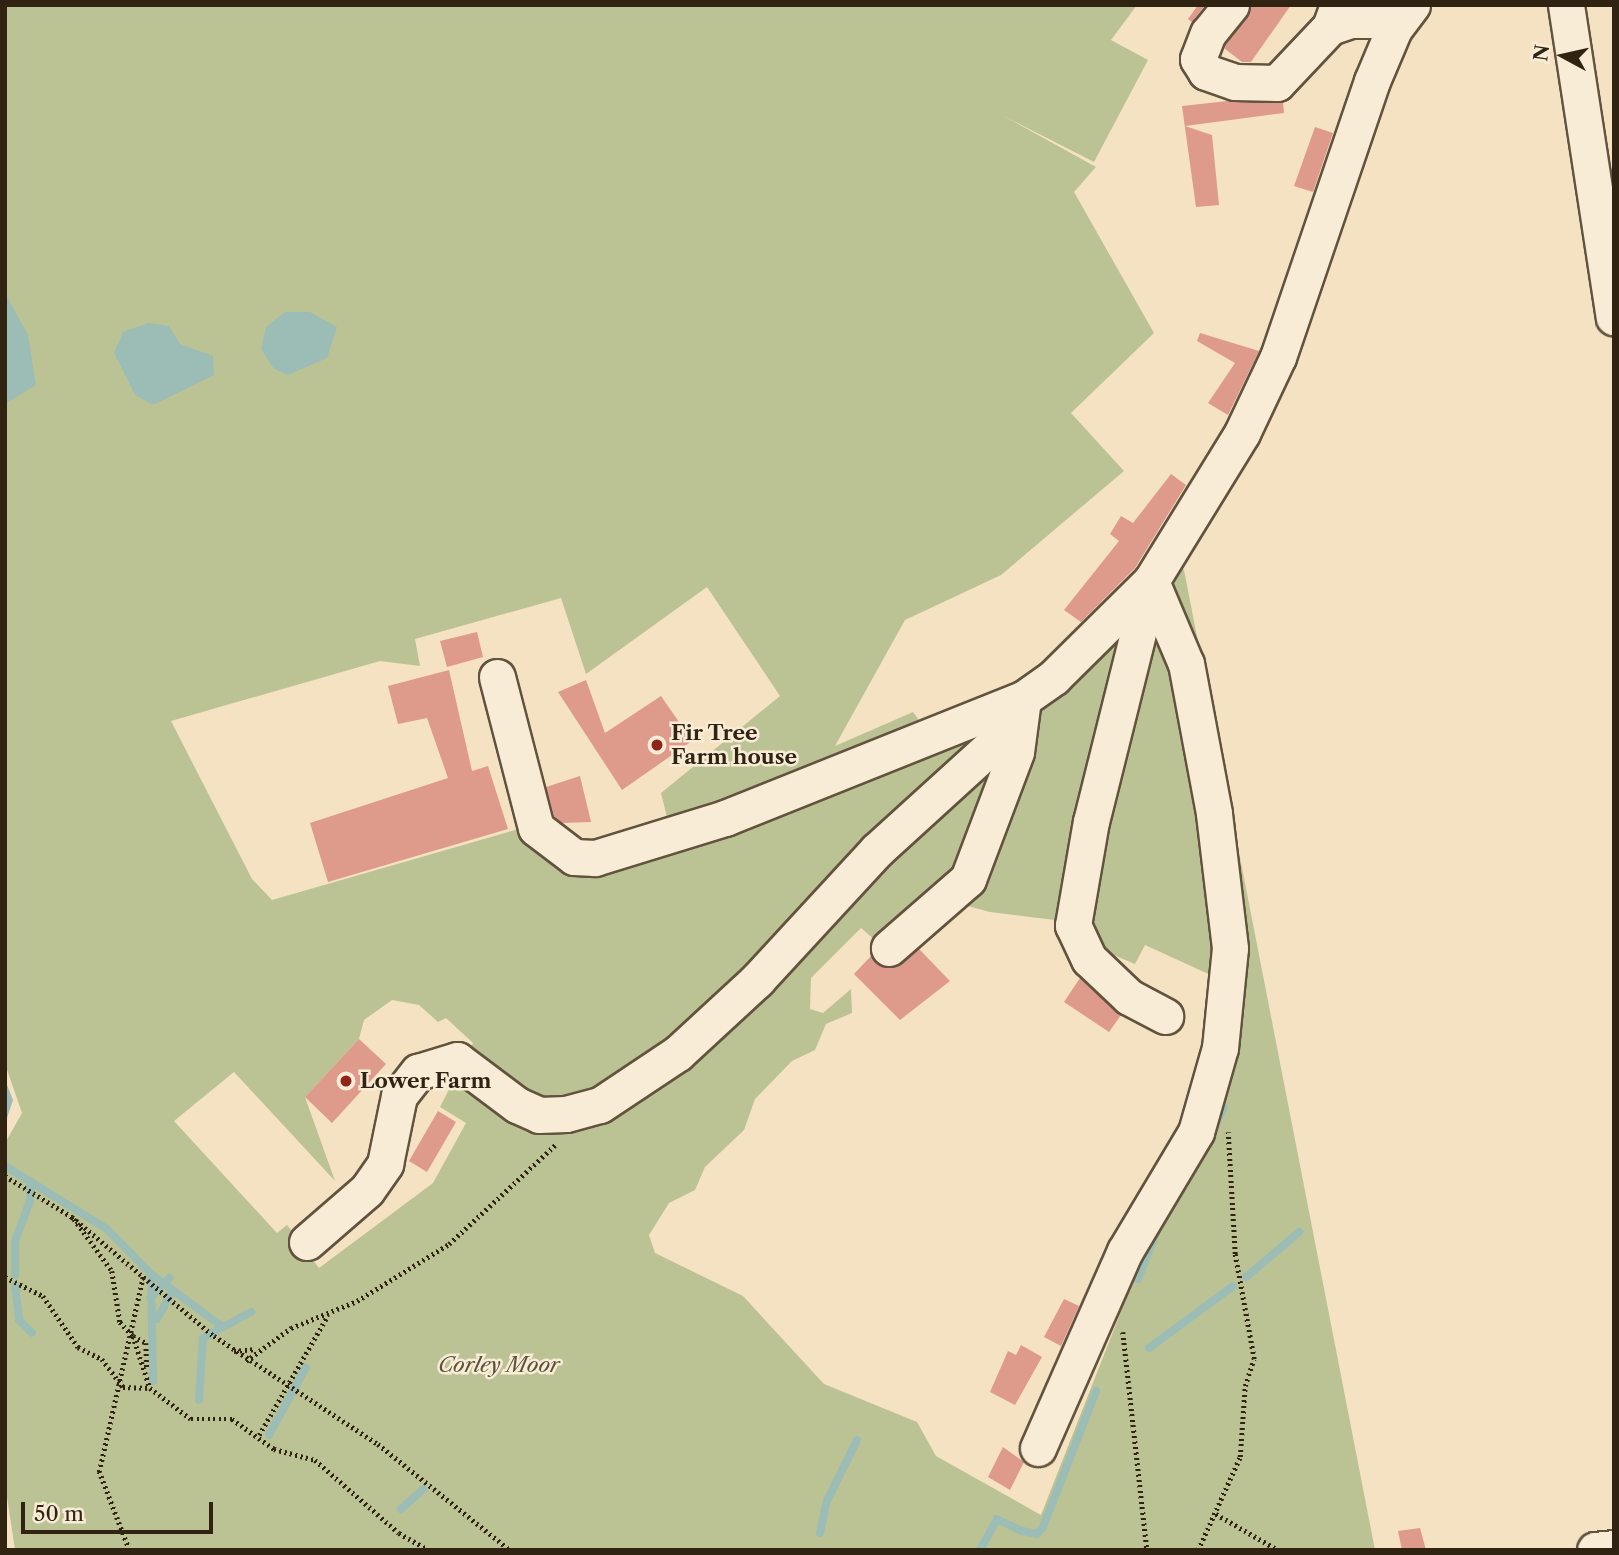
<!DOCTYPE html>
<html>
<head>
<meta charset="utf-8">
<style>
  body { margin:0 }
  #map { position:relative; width:1619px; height:1555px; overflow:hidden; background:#f5e2c2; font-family:"Libre Caslon Text",serif }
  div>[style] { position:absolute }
  .green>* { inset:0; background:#bbc394 }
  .water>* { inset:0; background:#9cbdb5 }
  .stream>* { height:8px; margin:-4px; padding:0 4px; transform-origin:4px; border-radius:4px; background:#9cbdb5 }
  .building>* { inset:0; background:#de9a8b }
  .path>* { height:4.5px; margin-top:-2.25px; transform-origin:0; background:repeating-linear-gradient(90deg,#312312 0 2px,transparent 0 5.5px) }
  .roads { filter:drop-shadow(2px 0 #62533e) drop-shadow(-2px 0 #62533e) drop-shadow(0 2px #62533e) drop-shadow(0 -2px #62533e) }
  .minor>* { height:35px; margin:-17.5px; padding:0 17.5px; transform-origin:17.5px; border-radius:17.5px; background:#f8ecd7 }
  .dots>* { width:19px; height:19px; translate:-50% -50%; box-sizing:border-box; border:4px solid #f8ecd7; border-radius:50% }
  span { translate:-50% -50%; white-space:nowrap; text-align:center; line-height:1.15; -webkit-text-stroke:5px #f8ecd7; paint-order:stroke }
  .poi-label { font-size:21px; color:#312312; font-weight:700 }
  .left { translate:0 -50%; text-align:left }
  .park-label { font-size:21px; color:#5a5339; font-style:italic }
  .frame { position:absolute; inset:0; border:7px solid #312312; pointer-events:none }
  .north { position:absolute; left:1528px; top:21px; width:70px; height:70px; -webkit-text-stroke:5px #f8ecd7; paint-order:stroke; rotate:278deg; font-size:19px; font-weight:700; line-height:28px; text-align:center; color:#312312 }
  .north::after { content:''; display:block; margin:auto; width:24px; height:32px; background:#312312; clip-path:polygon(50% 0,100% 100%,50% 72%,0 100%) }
  .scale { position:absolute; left:21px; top:1502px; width:192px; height:32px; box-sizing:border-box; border:4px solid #312312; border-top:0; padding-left:9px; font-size:21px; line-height:24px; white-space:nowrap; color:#312312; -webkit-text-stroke:5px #f8ecd7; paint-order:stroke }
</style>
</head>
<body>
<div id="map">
  <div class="green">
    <div style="clip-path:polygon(evenodd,5px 5px,1137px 5px,1111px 40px,1148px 60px,1094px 162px,1002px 115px,1096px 167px,1074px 192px,1154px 333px,1071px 413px,1124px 471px,1001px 575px,905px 620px,835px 746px,913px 712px,926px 730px,1004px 704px,1166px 558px,1184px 570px,1375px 1550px,15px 1550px,5px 1484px,5px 1143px,22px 1113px,5px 1064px,5px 5px,707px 587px,780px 696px,661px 793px,670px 829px,543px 856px,522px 828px,272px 900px,252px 879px,171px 721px,380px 661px,420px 666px,415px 639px,561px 598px,586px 674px,707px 587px,5px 5px,927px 895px,990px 912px,1096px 925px,1094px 947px,1135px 964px,1145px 945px,1215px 977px,1206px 1066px,1097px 1297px,1122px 1309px,1041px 1515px,936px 1456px,917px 1422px,824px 1384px,743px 1296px,655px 1253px,649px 1235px,669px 1203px,695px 1190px,705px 1167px,744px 1130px,755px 1099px,792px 1061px,815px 1050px,826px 1024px,852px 1013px,851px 989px,823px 1013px,810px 1009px,811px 978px,861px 928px,876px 941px,927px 895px,5px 5px,392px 1000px,419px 1005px,438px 1022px,446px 1018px,473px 1043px,440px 1107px,466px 1123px,433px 1183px,319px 1268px,287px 1225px,277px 1233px,174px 1121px,234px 1072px,335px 1181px,305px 1097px,359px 1039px,364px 1020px,392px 1000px)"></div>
  </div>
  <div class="water">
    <div style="clip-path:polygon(5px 293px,28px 335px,36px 385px,5px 404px)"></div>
    <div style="clip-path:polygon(285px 312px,310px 312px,337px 327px,327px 358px,288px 375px,274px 369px,261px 349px,266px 327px)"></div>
    <div style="clip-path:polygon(148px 323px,169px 326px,180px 344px,213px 356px,214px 375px,153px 405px,135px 395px,114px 353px,123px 332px)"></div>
    <div style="clip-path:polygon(5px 1080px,13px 1100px,5px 1124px)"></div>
  </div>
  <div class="stream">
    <div style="left:1213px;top:1130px;width:25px;rotate:-64deg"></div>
    <div style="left:5px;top:1166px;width:120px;rotate:31.7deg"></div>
    <div style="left:107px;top:1229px;width:63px;rotate:45.6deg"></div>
    <div style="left:151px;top:1274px;width:86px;rotate:36.5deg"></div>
    <div style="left:151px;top:1274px;width:107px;rotate:88.9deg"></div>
    <div style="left:15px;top:1275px;width:34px;rotate:-90deg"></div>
    <div style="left:15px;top:1241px;width:43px;rotate:-69.4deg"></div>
    <div style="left:30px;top:1201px;width:20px;rotate:-90deg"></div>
    <div style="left:1246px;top:1277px;width:70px;rotate:-40.3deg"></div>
    <div style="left:1138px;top:1279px;width:60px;rotate:-68.6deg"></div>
    <div style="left:15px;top:1285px;width:35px;rotate:83deg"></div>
    <div style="left:19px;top:1320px;width:18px;rotate:45deg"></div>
    <div style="left:150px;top:1298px;width:28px;rotate:-46deg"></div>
    <div style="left:157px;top:1319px;width:33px;rotate:-61deg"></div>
    <div style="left:1149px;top:1348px;width:104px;rotate:-36.4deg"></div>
    <div style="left:199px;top:1400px;width:62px;rotate:-86.3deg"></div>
    <div style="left:203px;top:1338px;width:55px;rotate:-28.4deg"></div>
    <div style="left:269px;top:1435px;width:77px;rotate:-61.4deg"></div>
    <div style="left:401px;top:1509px;width:30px;rotate:-42deg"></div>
    <div style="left:820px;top:1533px;width:33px;rotate:-78deg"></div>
    <div style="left:827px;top:1501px;width:68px;rotate:-63.8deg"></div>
    <div style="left:980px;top:1550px;width:35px;rotate:-61deg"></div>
    <div style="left:997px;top:1519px;width:28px;rotate:26deg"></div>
    <div style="left:1022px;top:1531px;width:15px;rotate:11deg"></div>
    <div style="left:1037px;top:1534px;width:9px;rotate:-49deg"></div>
    <div style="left:1043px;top:1527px;width:146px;rotate:-68.7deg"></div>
  </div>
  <div class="building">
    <div style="clip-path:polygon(1198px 5px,1205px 5px,1192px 22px,1188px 19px)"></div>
    <div style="clip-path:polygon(1251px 5px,1291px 5px,1251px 62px,1242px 62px,1224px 48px)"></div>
    <div style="clip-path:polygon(1228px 101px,1283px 102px,1284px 113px,1185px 126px,1212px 135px,1219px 205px,1196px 207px,1182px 106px)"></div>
    <div style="clip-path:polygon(1315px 127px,1333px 133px,1313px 192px,1294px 186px)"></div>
    <div style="clip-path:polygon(1200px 333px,1259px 351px,1228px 415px,1208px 403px,1235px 363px,1197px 341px)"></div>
    <div style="clip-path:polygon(1171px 474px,1186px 485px,1135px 568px,1081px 622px,1064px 610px,1119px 541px,1110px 534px,1121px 516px,1133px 523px)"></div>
    <div style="clip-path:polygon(477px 632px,483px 657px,447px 667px,440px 641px)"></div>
    <div style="clip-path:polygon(449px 670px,472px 771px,488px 766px,508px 829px,328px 882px,310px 823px,448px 778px,427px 718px,398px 724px,388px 686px)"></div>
    <div style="clip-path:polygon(586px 680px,605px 733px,661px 696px,692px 741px,622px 790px,558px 692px)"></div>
    <div style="clip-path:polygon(580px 776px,591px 822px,562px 823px,554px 816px,546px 787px)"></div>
    <div style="clip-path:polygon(919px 949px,950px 981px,900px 1020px,854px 974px,871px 956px,892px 968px)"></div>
    <div style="clip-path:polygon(1080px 978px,1121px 1015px,1109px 1032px,1064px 1002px)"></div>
    <div style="clip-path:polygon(359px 1039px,386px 1064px,332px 1123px,305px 1097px)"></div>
    <div style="clip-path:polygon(438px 1111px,456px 1122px,427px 1172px,409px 1161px)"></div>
    <div style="clip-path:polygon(1064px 1299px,1079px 1306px,1061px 1346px,1044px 1337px)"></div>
    <div style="clip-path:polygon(1021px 1345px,1042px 1357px,1015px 1405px,990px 1392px,1008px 1351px,1016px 1355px)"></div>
    <div style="clip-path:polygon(1003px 1447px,1024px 1462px,1010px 1490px,988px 1477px)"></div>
    <div style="clip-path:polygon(1420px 1528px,1426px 1550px,1402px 1550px,1398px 1531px)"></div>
  </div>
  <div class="path">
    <div style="left:5px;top:1176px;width:79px;rotate:31.5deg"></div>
    <div style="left:72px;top:1217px;width:185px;rotate:40deg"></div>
    <div style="left:214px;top:1336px;width:196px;rotate:33.4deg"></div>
    <div style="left:378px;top:1444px;width:169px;rotate:38.8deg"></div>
    <div style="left:74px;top:1219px;width:64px;rotate:53.8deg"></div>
    <div style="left:112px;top:1271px;width:52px;rotate:81.1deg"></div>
    <div style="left:120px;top:1322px;width:19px;rotate:47deg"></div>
    <div style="left:133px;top:1336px;width:55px;rotate:71.9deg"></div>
    <div style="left:5px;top:1277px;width:42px;rotate:26.6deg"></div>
    <div style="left:43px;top:1296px;width:62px;rotate:55.5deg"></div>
    <div style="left:78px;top:1347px;width:27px;rotate:27deg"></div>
    <div style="left:102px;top:1359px;width:35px;rotate:53deg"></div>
    <div style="left:123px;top:1387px;width:27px;rotate:2deg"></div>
    <div style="left:150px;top:1388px;width:51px;rotate:37.1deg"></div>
    <div style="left:191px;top:1419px;width:41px"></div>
    <div style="left:232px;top:1419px;width:52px;rotate:35.5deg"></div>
    <div style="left:274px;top:1449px;width:42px;rotate:15deg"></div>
    <div style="left:315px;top:1460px;width:111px;rotate:41deg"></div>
    <div style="left:399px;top:1533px;width:34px;rotate:30deg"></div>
    <div style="left:1123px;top:1332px;width:219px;rotate:83.7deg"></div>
    <div style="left:133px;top:1336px;width:15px;rotate:28deg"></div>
    <div style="left:146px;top:1343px;width:24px;rotate:88deg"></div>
    <div style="left:234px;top:1351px;width:22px;rotate:-5deg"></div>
    <div style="left:246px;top:1361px;width:56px;rotate:-36.3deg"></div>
    <div style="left:291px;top:1328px;width:71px;rotate:-22.2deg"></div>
    <div style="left:357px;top:1301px;width:108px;rotate:-31.8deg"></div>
    <div style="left:449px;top:1244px;width:145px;rotate:-43deg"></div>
    <div style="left:259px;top:1435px;width:138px;rotate:-60.1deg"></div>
    <div style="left:1216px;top:1514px;width:72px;rotate:30.1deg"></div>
    <div style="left:129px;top:1550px;width:84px;rotate:-111deg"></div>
    <div style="left:99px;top:1472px;width:201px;rotate:-77.3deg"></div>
    <div style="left:1198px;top:1550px;width:102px;rotate:-65.7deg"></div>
    <div style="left:1240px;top:1457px;width:71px;rotate:-86deg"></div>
    <div style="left:1245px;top:1386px;width:28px;rotate:-72deg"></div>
    <div style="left:1254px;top:1359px;width:107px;rotate:-100.3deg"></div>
    <div style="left:1235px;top:1254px;width:122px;rotate:-93.3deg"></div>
  </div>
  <div class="roads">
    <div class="minor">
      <div style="left:1231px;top:5px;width:36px;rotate:129deg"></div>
      <div style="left:1208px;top:33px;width:28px;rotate:111deg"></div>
      <div style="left:1198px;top:59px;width:15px;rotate:58deg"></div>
      <div style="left:1206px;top:72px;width:31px;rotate:19deg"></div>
      <div style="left:1235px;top:82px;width:42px;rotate:1.4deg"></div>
      <div style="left:1277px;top:83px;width:77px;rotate:-46.6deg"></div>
      <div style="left:1330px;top:27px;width:23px;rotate:-70deg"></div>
      <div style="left:1566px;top:5px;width:316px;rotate:81.3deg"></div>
      <div style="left:1330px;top:27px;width:21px;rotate:-19deg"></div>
      <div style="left:1350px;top:20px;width:50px"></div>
      <div style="left:497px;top:677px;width:156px;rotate:75.5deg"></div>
      <div style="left:536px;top:828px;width:48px;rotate:37.3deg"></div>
      <div style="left:574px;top:857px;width:21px;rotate:3deg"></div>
      <div style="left:595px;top:858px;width:136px;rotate:-17.1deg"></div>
      <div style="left:725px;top:818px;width:321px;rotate:-21.8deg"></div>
      <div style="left:1023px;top:699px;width:38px;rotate:-35deg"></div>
      <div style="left:1054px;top:677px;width:136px;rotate:-44.7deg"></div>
      <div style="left:1151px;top:581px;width:174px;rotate:-58.4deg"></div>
      <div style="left:1242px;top:433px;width:84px;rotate:-64.7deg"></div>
      <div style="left:1278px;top:357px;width:292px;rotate:-71.2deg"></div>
      <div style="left:1372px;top:81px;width:56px;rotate:-67.1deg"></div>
      <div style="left:1394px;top:29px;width:30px;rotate:-53deg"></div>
      <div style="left:307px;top:1242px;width:79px;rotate:-40.9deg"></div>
      <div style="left:367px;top:1190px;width:32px;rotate:-55deg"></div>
      <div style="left:385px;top:1164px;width:69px;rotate:-78.4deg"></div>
      <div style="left:399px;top:1096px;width:31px;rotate:-52deg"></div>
      <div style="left:418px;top:1072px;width:41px;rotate:-17.1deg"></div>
      <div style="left:457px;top:1060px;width:75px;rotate:36.9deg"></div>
      <div style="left:517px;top:1105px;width:24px;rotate:24deg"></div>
      <div style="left:539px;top:1115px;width:27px;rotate:-2deg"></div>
      <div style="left:566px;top:1114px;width:35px;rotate:-15deg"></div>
      <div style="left:600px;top:1105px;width:94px;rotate:-33.7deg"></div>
      <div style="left:678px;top:1053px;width:108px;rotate:-42.7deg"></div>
      <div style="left:757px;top:980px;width:176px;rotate:-47.3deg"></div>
      <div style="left:876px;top:851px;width:164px;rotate:-42.3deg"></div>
      <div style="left:997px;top:741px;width:49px;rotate:-58.2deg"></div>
      <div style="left:1023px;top:699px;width:53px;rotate:97.5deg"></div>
      <div style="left:1016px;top:752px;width:136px;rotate:110.7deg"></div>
      <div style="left:968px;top:879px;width:105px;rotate:138.9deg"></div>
      <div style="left:1038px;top:1448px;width:215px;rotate:-66.2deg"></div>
      <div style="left:1125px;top:1251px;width:139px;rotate:-59.2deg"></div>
      <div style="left:1196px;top:1132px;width:87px;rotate:-74.1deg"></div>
      <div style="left:1220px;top:1048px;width:100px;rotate:-84.3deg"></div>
      <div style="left:1230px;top:948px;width:136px;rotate:-96.8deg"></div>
      <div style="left:1214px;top:813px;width:152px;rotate:-100.6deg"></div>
      <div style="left:1186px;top:664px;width:90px;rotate:-112.9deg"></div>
      <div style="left:1151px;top:581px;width:247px;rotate:104deg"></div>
      <div style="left:1091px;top:821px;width:106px;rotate:99.8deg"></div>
      <div style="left:1073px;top:925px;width:38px;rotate:65deg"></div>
      <div style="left:1089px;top:959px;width:55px;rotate:43.5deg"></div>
      <div style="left:1129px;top:997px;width:41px;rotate:27.8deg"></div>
      <div style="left:1595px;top:1550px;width:19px;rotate:-6deg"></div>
    </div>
  </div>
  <div class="dots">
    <div style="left:657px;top:745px;background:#8f2418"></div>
    <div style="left:346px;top:1081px;background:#8f2418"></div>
  </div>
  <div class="poi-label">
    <span class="left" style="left:671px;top:745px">Fir Tree<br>Farm house</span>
    <span class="left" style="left:360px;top:1081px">Lower Farm</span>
  </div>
  <div class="park-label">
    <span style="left:499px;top:1365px">Corley Moor</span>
  </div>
  <div class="frame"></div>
  <div class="north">N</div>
  <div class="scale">50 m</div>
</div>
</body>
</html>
